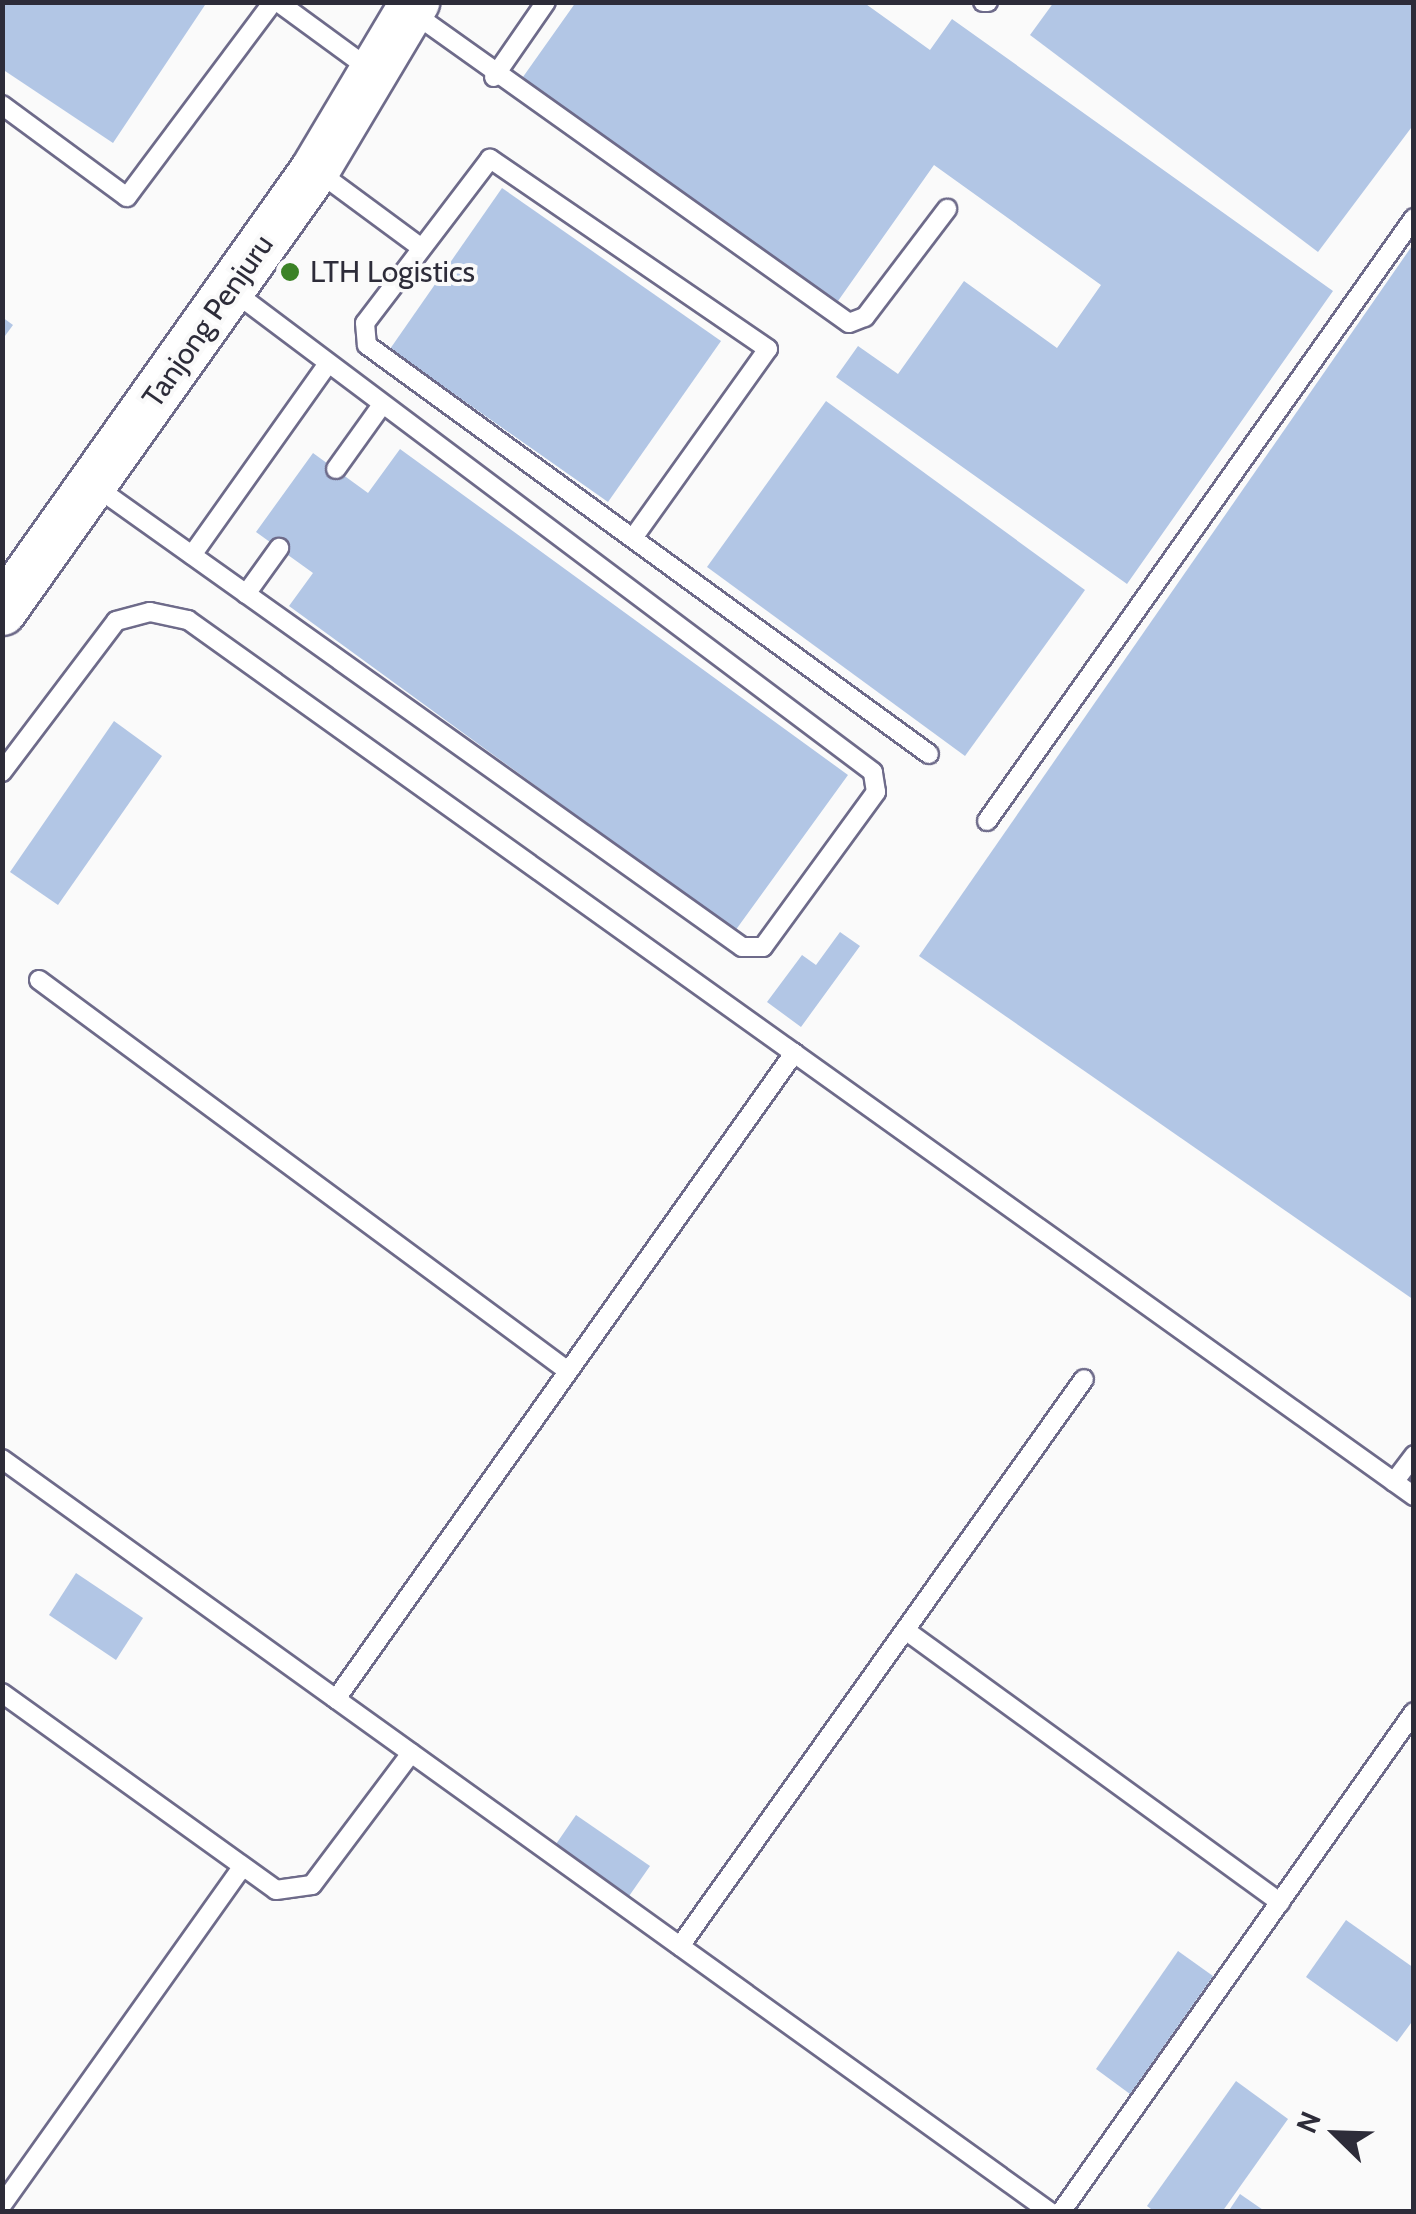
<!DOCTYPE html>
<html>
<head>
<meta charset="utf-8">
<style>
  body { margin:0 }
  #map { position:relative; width:1416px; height:2214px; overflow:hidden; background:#fafafa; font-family:Cabin,sans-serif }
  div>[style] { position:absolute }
  .building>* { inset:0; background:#b2c6e5 }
  .roads { filter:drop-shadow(2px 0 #6e6b8a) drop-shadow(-2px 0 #6e6b8a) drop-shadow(0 2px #6e6b8a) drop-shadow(0 -2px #6e6b8a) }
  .lane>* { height:18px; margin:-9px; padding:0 9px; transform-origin:9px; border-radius:9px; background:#fff }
  .secondary>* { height:48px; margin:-24px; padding:0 24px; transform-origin:24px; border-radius:24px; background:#fff }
  .dots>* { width:28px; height:28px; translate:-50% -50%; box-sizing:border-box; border:5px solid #fafafa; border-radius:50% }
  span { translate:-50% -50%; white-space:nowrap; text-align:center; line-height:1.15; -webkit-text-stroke:8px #fafafa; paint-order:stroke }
  .poi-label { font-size:30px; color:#2d2c39 }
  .left { translate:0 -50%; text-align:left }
  .street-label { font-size:30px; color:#2d2c39 }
  .frame { position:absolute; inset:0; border:5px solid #2d2c39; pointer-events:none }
  .north { position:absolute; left:1286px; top:2084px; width:100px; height:100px; -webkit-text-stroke:8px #fafafa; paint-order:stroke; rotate:293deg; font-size:28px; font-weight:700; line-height:40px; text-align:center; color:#2d2c39 }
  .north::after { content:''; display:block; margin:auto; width:35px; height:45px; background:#2d2c39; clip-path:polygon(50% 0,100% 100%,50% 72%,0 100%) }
</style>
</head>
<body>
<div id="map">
  <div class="building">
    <div style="clip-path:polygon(2px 2px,207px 2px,113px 143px,2px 69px)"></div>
    <div style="clip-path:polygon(576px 2px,863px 2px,930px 50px,952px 19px,1333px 291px,1127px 584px,836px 377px,858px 346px,898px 374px,964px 281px,1057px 348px,1101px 285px,934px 165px,838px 301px,518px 84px)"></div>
    <div style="clip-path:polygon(1054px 2px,1414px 2px,1414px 124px,1318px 252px,1030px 35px)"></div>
    <div style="clip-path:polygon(502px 188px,721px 341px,608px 502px,390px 349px)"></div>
    <div style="clip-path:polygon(1414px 243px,1414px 1300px,919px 956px)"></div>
    <div style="clip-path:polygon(2px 317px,13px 325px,2px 340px)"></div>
    <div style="clip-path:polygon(826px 401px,1085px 590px,965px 756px,707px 567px)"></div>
    <div style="clip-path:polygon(400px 449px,848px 775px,735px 931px,289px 606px,313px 573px,256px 532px,313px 453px,368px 493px)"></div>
    <div style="clip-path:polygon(114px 721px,162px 756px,58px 905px,10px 872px)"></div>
    <div style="clip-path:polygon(840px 932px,860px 946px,801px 1027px,767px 1002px,802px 955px,816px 965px)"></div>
    <div style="clip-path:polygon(76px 1573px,143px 1618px,116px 1660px,49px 1615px)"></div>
    <div style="clip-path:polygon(576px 1815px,650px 1866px,627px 1899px,554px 1847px)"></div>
    <div style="clip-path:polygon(1346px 1920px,1414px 1968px,1414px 2019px,1397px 2042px,1306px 1977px)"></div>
    <div style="clip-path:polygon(1178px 1951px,1213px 1976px,1130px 2094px,1096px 2069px)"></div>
    <div style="clip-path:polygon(1236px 2081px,1288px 2119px,1222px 2212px,1155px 2212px,1147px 2206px)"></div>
    <div style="clip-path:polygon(1240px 2194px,1266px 2212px,1228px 2212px)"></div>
  </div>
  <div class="roads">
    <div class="lane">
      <div style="left:278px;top:2px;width:115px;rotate:36.2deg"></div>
      <div style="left:983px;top:2px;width:5px"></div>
      <div style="left:412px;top:12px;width:536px;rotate:35.44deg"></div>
      <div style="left:849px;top:323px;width:17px;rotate:-21deg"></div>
      <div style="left:865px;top:317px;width:136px;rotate:-52.8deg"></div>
      <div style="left:494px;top:77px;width:91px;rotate:-55.3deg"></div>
      <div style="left:2px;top:105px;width:155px;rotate:36.4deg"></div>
      <div style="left:127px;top:197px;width:244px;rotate:-53.2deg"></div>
      <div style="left:316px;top:170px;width:129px;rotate:36.5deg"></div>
      <div style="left:336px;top:469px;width:74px;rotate:-54.4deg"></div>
      <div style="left:92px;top:484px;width:798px;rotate:35.46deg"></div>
      <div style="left:742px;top:947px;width:21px"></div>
      <div style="left:763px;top:947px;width:192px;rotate:-53.9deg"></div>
      <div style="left:876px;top:792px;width:20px;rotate:-99deg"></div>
      <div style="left:873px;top:772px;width:801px;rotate:-143.07deg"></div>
      <div style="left:633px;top:538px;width:232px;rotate:-54.5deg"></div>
      <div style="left:768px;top:349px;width:337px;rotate:-145.6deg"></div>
      <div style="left:490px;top:159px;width:206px;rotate:127.3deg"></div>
      <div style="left:365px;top:323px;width:22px;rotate:85deg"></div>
      <div style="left:367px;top:345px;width:695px;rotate:36.05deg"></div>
      <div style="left:192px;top:555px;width:229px;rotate:-54.6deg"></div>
      <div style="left:246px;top:594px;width:57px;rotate:-54.3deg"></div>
      <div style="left:2px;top:772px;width:189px;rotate:-52.9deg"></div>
      <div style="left:116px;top:621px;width:35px;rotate:-15deg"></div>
      <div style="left:150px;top:612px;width:39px;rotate:12deg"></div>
      <div style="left:188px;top:620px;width:1507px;rotate:35.55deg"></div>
      <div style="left:987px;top:821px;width:739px;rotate:-54.7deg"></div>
      <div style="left:39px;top:980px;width:658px;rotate:36.47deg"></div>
      <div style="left:2px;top:1459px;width:1290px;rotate:35.7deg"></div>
      <div style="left:1394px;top:1482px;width:34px;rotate:-53deg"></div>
      <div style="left:908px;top:1632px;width:460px;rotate:36deg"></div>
      <div style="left:2px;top:1693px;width:337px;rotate:35.7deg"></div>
      <div style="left:276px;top:1890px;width:36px;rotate:-8deg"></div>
      <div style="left:312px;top:1885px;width:165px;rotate:-53.1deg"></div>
      <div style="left:336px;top:1699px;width:792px;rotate:-54.66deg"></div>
      <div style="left:680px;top:1946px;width:696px;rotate:-54.53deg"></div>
      <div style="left:2px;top:2205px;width:412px;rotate:-54.6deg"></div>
      <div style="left:1061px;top:2212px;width:612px;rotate:-54.78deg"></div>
    </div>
    <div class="secondary">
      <div style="left:2px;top:611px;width:541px;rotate:-54.63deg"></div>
      <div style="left:315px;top:170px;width:196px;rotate:-59.2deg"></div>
    </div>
  </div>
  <div class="dots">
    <div style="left:290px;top:272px;background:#3b8226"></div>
  </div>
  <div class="poi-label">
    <span class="left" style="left:310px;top:272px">LTH Logistics</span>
  </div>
  <div class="street-label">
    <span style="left:208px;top:321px;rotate:-55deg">Tanjong Penjuru</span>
  </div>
  <div class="frame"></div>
  <div class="north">N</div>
</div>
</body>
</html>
